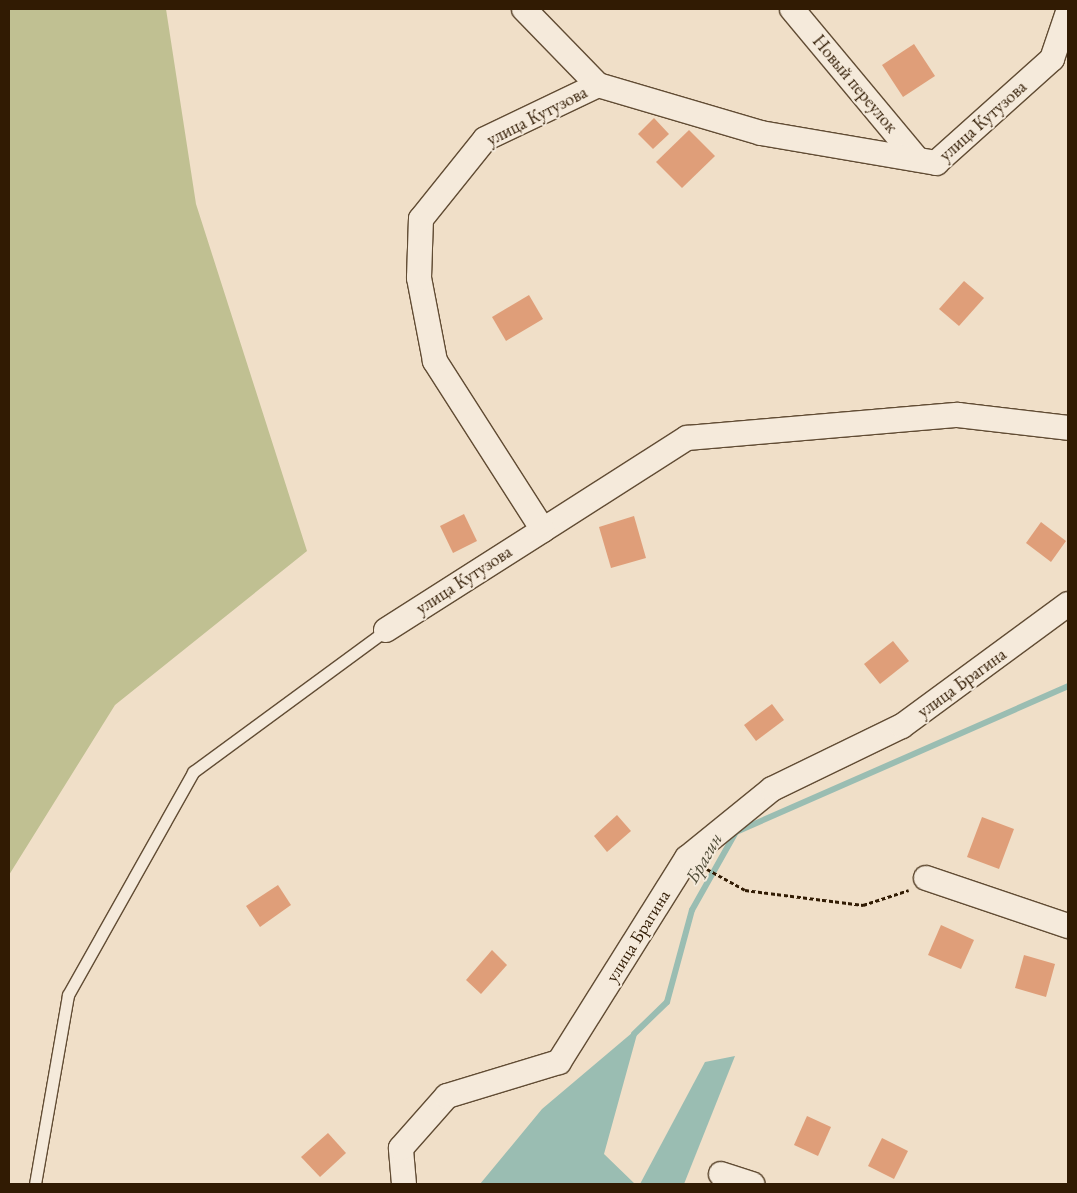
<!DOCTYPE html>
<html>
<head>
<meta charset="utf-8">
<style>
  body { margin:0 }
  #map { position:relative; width:1077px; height:1193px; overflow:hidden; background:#f0dfc8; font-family:"EB Garamond",serif }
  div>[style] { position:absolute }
  .green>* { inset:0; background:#c0c092 }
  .water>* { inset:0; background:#9abdb2 }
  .stream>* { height:6px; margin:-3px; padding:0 3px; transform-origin:3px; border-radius:3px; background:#9abdb2 }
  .building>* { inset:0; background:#df9e79 }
  .path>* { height:3px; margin-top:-1.5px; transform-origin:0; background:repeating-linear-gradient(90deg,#311b03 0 4px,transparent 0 6.5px) }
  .roads { filter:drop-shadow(1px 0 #614c34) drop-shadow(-1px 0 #614c34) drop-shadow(0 1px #614c34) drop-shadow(0 -1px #614c34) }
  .service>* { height:11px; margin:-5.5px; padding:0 5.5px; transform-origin:5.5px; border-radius:5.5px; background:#f5eadb }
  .minor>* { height:24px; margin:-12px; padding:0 12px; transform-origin:12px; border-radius:12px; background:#f5eadb }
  span { translate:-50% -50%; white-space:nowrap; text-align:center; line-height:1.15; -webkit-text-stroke:4px #f5eadb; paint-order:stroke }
  .street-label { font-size:18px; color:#311b03 }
  .water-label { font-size:19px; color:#504c38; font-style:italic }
  .frame { position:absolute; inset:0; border:10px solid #311b03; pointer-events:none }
</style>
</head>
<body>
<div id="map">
  <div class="green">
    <div style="clip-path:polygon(9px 9px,166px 9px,196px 204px,307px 551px,115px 705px,9px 875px)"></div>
  </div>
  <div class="water">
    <div style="clip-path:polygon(639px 1027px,604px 1154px,635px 1184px,480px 1184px,542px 1109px)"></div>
    <div style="clip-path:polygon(735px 1056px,684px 1184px,640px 1184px,705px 1062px)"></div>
  </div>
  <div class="stream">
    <div style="left:634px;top:1034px;width:46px;rotate:-44.1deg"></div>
    <div style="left:667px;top:1002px;width:95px;rotate:-74.8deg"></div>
    <div style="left:692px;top:910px;width:90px;rotate:-60.6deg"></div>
    <div style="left:736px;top:832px;width:363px;rotate:-23.7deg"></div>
  </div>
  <div class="building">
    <div style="clip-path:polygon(914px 44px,935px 76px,903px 97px,882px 65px)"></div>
    <div style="clip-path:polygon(654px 118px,669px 134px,653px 149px,638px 134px)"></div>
    <div style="clip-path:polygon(689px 130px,715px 156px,682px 188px,656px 162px)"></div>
    <div style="clip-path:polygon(964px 281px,984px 298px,959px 326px,939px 309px)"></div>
    <div style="clip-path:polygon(529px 295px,543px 319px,506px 341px,492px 317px)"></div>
    <div style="clip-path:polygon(464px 514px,477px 541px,453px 553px,440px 526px)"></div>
    <div style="clip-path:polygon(634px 516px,646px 558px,611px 568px,599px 527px)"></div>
    <div style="clip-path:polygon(1041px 522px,1066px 541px,1051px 562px,1026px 543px)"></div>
    <div style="clip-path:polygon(893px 641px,909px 661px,880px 684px,864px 664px)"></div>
    <div style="clip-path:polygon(772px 704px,784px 720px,756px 741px,744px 725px)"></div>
    <div style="clip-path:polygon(617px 815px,631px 831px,607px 852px,594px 836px)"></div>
    <div style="clip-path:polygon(982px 817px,1014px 829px,999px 869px,967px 857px)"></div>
    <div style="clip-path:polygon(278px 885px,291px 905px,260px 927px,246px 906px)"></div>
    <div style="clip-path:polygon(941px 925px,974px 940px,961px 969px,928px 955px)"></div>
    <div style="clip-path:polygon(492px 950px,507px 965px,481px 994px,466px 980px)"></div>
    <div style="clip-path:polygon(1024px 955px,1055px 964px,1046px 997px,1015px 988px)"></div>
    <div style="clip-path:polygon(807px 1116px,831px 1127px,818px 1156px,794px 1145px)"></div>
    <div style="clip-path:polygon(328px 1133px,346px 1153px,320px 1177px,301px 1157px)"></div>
    <div style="clip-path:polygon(882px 1138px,908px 1151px,894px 1179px,868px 1166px)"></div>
  </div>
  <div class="path">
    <div style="left:707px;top:869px;width:43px;rotate:28.9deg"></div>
    <div style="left:745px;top:890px;width:119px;rotate:7.2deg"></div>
    <div style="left:863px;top:905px;width:48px;rotate:-18.1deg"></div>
  </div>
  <div class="roads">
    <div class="service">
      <div style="left:35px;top:1184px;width:192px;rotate:-80.1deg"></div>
      <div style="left:68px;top:995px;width:256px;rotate:-60.7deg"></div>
      <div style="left:193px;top:772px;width:240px;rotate:-36.3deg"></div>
    </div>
    <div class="minor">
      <div style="left:524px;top:9px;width:106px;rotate:45.8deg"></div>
      <div style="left:792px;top:9px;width:195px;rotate:50.2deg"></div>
      <div style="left:543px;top:530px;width:171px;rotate:-32.6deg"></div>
      <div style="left:687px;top:438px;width:272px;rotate:-4.9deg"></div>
      <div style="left:958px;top:415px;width:111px;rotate:6.7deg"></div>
      <div style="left:386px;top:630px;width:186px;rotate:-32.5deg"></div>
      <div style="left:543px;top:530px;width:201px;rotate:-122.6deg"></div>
      <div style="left:435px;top:361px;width:85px;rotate:-100.9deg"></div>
      <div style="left:419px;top:278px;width:59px;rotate:-88.1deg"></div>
      <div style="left:421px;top:219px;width:102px;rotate:-51.3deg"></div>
      <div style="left:485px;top:139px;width:125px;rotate:-25.5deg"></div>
      <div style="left:598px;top:85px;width:170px;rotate:16.4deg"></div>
      <div style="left:761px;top:133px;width:178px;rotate:9.7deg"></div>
      <div style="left:936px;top:163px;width:156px;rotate:-41.9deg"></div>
      <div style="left:1052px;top:59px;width:50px;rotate:-71.2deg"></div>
      <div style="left:926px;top:878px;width:150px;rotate:18.7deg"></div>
      <div style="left:721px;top:1174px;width:33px;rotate:18deg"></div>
      <div style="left:404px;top:1184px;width:36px;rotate:-95deg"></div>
      <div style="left:401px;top:1148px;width:69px;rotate:-48.5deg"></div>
      <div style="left:447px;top:1096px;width:117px;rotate:-16.9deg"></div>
      <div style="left:559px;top:1062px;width:241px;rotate:-57.9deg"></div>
      <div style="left:687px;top:858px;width:109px;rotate:-39.1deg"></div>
      <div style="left:772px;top:789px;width:144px;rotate:-25.9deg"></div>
      <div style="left:902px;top:726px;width:206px;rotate:-36.3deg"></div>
    </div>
  </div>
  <div class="street-label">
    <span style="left:855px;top:84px;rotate:50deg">Новый переулок</span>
    <span style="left:537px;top:116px;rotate:-27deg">улица Кутузова</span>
    <span style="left:983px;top:121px;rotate:-42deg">улица Кутузова</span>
    <span style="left:464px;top:580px;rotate:-33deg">улица Кутузова</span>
    <span style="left:962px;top:683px;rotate:-36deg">улица Брагина</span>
    <span style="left:638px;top:936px;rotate:-58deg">улица Брагина</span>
  </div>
  <div class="water-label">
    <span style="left:704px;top:858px;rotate:-60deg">Брагин</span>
  </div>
  <div class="frame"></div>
</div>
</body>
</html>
